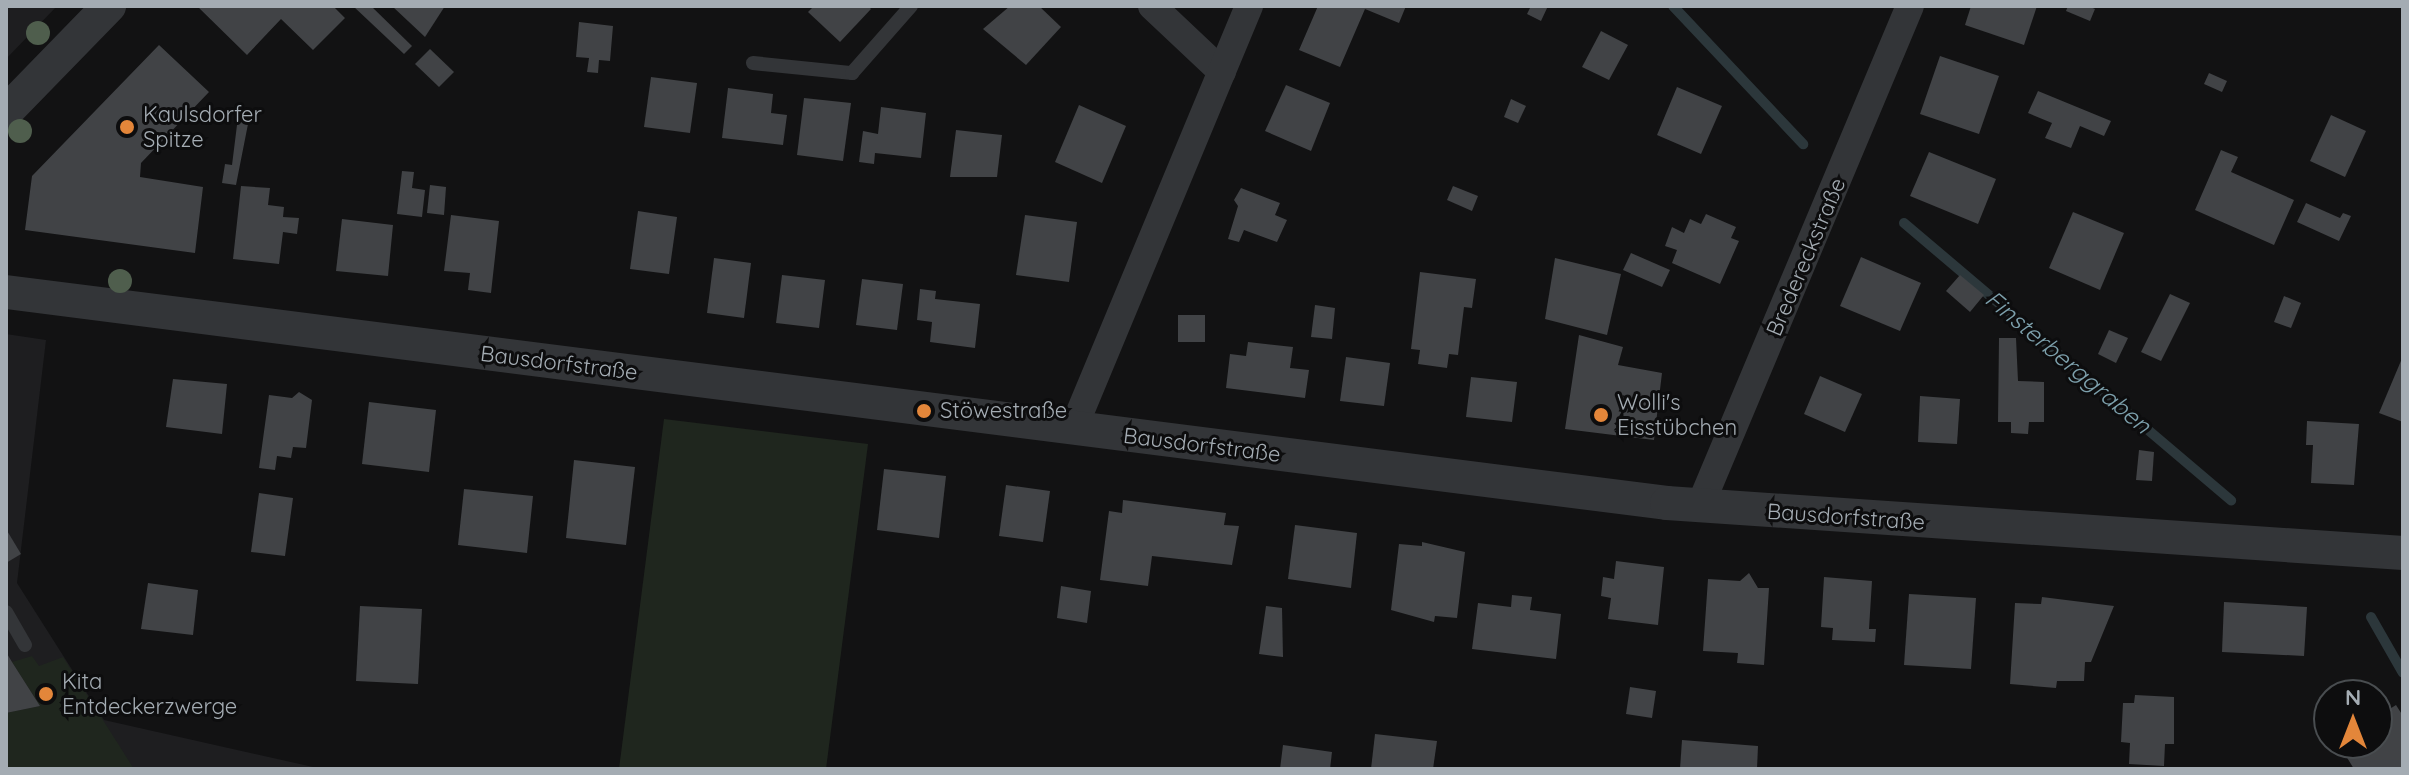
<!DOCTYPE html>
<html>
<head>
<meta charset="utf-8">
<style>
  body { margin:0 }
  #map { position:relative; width:2409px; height:775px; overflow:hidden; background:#121213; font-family:Quicksand,sans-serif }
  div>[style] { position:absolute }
  .built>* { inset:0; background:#1e1e20 }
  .green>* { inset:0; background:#1f261e }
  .stream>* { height:10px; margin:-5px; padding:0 5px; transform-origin:5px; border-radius:5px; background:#2c373b }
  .building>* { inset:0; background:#414346 }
  .service>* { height:14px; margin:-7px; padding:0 7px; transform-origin:7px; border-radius:7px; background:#333538 }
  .minor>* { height:28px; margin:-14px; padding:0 14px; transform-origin:14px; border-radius:14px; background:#333538 }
  .tertiary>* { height:34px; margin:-17px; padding:0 17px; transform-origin:17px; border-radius:17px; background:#333538 }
  .trees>* { width:24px; height:24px; margin:-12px; border-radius:50%; background:#4f5e4d }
  .dots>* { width:22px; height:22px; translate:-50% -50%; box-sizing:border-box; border:4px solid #0d0d0e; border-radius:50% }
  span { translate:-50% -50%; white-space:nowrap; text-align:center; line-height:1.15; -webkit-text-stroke:6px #0d0d0e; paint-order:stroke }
  .poi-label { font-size:22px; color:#a4acb3 }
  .left { translate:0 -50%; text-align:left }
  .street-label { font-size:22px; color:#a4acb3 }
  .water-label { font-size:24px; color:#7da0ac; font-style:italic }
  .frame { position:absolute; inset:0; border:8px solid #a4acb3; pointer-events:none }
  .north { position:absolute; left:2313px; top:679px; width:80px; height:80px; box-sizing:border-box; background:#0d0d0e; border:2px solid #494d50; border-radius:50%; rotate:0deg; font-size:22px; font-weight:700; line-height:32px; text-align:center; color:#a4acb3 }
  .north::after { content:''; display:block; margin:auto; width:28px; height:36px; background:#e3863a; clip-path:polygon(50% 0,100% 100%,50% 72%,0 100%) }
</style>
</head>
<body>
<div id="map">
  <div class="built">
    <div style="clip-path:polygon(6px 6px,57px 6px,6px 59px)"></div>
    <div style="clip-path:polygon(6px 334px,46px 340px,17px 583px,104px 720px,322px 769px,6px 769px)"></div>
  </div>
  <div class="green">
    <div style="clip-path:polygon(664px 419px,868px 444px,826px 769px,619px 769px)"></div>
    <div style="clip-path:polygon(32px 656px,39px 666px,63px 657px,134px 769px,6px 769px,6px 713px,40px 706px,12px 662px)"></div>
  </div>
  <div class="stream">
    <div style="left:1673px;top:6px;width:190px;rotate:46.7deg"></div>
    <div style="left:1904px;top:223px;width:429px;rotate:40.3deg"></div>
    <div style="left:2371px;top:617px;width:64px;rotate:60.3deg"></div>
  </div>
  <div class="building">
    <div style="clip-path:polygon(197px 6px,333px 6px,345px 18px,313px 50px,281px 19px,247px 55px)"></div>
    <div style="clip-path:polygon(353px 6px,371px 6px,412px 46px,404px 54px)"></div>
    <div style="clip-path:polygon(392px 6px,445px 6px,425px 37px)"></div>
    <div style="clip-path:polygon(814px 6px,868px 6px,871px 9px,840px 42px,808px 12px)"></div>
    <div style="clip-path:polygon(1010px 6px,1039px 6px,1061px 27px,1026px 65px,983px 29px)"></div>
    <div style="clip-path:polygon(1318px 6px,1406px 6px,1399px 23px,1365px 9px,1340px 67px,1299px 50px)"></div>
    <div style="clip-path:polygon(1531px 6px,1548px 6px,1541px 21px,1527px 14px)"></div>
    <div style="clip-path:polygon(1971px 6px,2037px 6px,2024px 45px,1965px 25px)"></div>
    <div style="clip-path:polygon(2068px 6px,2088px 6px,2095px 9px,2090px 21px,2066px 11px)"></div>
    <div style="clip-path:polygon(579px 22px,613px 26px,610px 61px,599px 60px,598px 73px,587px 72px,589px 58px,576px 57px)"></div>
    <div style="clip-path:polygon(1601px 31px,1628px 45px,1609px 80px,1582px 67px)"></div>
    <div style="clip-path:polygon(159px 45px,209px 92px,141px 163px,140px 177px,203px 187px,195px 253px,25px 230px,32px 176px)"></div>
    <div style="clip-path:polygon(430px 49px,454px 72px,439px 87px,415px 64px)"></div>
    <div style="clip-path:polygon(1940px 56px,1999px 76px,1979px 134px,1920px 114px)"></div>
    <div style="clip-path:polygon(2209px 73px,2227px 81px,2222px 92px,2204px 84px)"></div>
    <div style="clip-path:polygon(651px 77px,697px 83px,690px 133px,644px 127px)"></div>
    <div style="clip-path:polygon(1286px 85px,1330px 103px,1311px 151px,1265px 131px)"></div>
    <div style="clip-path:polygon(1677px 87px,1722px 106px,1701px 154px,1657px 135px)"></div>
    <div style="clip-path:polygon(728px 88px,773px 94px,771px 113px,787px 115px,783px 145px,722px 138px)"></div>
    <div style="clip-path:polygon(2038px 91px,2111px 121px,2104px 136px,2080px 126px,2071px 148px,2045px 138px,2052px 123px,2028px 113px)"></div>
    <div style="clip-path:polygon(804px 98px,851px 103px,843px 161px,797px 155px)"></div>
    <div style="clip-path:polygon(1511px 99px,1526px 106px,1518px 123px,1504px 117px)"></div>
    <div style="clip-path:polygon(1079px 105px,1126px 126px,1102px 183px,1055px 162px)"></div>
    <div style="clip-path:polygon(881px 107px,926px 113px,921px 158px,875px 153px,874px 164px,859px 162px,863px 131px,878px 134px)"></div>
    <div style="clip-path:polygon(2331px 115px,2366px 131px,2345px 177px,2310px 161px)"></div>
    <div style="clip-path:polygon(238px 117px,249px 119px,236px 185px,222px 183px,225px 164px,232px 165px)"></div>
    <div style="clip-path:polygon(956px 130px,1002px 135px,997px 177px,950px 177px)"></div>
    <div style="clip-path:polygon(2221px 150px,2238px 157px,2231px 172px,2294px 200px,2274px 245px,2195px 210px)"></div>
    <div style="clip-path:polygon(1929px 152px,1996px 179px,1978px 224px,1910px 196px)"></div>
    <div style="clip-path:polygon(402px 171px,414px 172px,412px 188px,425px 190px,422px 217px,397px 214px)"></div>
    <div style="clip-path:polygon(430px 185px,446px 187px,444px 215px,427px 213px)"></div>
    <div style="clip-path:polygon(241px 186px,270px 188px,268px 205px,284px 207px,283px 217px,299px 218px,297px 234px,283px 232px,279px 264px,233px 259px)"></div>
    <div style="clip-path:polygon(1453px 186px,1478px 196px,1472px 211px,1447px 200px)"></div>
    <div style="clip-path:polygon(1241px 188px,1280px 203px,1275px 215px,1287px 220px,1277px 242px,1244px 230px,1239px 242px,1228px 239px,1238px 206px,1234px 200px)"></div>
    <div style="clip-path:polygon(2306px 203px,2340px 218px,2343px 213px,2351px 216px,2339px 241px,2297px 222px)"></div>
    <div style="clip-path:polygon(638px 211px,677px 217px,669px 274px,630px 269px)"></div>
    <div style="clip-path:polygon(2073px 212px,2124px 233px,2100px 290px,2049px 268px)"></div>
    <div style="clip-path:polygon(1706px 214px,1736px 227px,1731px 238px,1739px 241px,1720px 284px,1672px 263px,1677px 250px,1665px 246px,1672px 227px,1684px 233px,1690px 219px,1701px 224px)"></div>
    <div style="clip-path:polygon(451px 215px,499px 221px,491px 293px,468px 290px,470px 273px,444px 271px)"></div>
    <div style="clip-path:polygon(1025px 215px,1077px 222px,1069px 282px,1016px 275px)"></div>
    <div style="clip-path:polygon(342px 219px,393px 225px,388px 276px,336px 271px)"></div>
    <div style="clip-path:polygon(1631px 253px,1670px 270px,1662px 287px,1623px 270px)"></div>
    <div style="clip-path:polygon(1861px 257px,1921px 283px,1900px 331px,1840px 306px)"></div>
    <div style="clip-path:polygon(714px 258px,751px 263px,744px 318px,707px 313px)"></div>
    <div style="clip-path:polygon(1555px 258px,1621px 274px,1607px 335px,1545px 319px)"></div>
    <div style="clip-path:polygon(1420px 272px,1476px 279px,1472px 308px,1464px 307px,1458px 355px,1449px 354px,1447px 368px,1418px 364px,1420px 350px,1411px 349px)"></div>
    <div style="clip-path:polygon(782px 275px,825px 280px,819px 328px,776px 323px)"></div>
    <div style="clip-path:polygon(1960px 275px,1984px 295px,1970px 312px,1946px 291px)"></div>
    <div style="clip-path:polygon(862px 279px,903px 284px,897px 330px,856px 325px)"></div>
    <div style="clip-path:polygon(920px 289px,936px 291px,935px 299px,980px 304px,975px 348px,930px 342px,932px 322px,917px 320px)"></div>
    <div style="clip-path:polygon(2170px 294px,2190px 303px,2161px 361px,2141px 352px)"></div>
    <div style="clip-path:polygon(2284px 296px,2301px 303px,2291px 328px,2274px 322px)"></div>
    <div style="clip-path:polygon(1315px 305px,1335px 308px,1332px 339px,1311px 337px)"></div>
    <div style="clip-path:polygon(1178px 315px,1205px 315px,1205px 342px,1178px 342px)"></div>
    <div style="clip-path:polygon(2109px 330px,2128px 338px,2116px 363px,2098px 354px)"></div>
    <div style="clip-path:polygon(1579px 335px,1623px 347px,1618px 365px,1662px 373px,1654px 440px,1565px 429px)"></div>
    <div style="clip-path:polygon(1999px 338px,2016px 338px,2018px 381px,2044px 382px,2044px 422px,2029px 422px,2028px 434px,2011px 433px,2011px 422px,1998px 422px)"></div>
    <div style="clip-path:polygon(1248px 342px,1293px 347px,1290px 368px,1309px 370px,1305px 398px,1226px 388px,1230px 354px,1246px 356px)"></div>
    <div style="clip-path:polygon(2403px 356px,2403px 422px,2379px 413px)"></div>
    <div style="clip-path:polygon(1346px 357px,1390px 363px,1384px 406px,1340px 401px)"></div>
    <div style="clip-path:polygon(1820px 376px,1862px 394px,1845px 432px,1804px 414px)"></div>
    <div style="clip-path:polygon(1471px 377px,1517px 382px,1512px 422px,1466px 417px)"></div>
    <div style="clip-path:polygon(173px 379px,227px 384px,222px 434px,166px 427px)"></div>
    <div style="clip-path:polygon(299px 392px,312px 400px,306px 448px,293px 447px,291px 458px,277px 456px,275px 470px,259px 468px,269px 395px,292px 398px)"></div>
    <div style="clip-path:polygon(1920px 396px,1960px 399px,1957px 444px,1918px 442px)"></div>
    <div style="clip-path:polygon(369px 402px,436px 410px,429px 472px,362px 464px)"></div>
    <div style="clip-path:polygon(2307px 421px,2359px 424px,2354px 485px,2311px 483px,2313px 445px,2306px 445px)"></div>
    <div style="clip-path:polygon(2139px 450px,2154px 452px,2152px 481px,2136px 480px)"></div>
    <div style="clip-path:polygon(574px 460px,635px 467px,626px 545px,566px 538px)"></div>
    <div style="clip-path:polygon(884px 469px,946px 476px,939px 538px,877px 530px)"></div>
    <div style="clip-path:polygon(1006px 485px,1050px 491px,1043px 542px,999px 536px)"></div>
    <div style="clip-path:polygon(464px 489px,533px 496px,527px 553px,458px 545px)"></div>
    <div style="clip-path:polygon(259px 493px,293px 498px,285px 556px,251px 552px)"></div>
    <div style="clip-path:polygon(1123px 500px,1226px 513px,1224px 525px,1239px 526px,1232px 565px,1152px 556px,1148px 586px,1100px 580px,1109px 511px,1122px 513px)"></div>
    <div style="clip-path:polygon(1295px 525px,1357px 533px,1351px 588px,1288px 579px)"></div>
    <div style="clip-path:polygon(6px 529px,21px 554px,6px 563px)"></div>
    <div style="clip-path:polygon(1422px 542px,1465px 552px,1457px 618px,1435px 616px,1434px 622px,1391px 610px,1399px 544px,1422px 546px)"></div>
    <div style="clip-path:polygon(1616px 561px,1664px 567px,1658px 625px,1608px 619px,1611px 598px,1601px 596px,1603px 577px,1614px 579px)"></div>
    <div style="clip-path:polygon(1749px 573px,1758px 588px,1769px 588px,1764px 665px,1737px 663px,1738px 653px,1703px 651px,1708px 579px,1740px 581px)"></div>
    <div style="clip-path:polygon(1824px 577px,1872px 581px,1869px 629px,1876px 629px,1875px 642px,1832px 640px,1833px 628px,1821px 627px)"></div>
    <div style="clip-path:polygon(148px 583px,198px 590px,193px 635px,141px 629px)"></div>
    <div style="clip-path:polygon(1061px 586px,1091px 591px,1087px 623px,1057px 618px)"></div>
    <div style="clip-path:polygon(1909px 594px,1976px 598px,1971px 669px,1904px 665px)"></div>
    <div style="clip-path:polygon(1512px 595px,1532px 597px,1530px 610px,1561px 614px,1556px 659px,1472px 649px,1478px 603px,1511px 607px)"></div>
    <div style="clip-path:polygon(2042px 597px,2114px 606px,2091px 662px,2085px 662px,2084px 681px,2057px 681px,2056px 688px,2010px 684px,2015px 603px,2041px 604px)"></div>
    <div style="clip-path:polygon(2224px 602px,2307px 607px,2304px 656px,2222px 652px)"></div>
    <div style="clip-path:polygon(360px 606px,422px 609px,418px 684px,356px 681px)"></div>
    <div style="clip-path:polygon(1266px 606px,1282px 608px,1283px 657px,1259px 654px)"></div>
    <div style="clip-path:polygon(6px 652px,12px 662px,40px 706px,6px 713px)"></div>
    <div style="clip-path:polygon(1630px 687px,1656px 691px,1652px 718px,1626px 714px)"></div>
    <div style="clip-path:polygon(2135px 695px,2174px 697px,2174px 744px,2165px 744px,2164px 766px,2129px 764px,2130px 743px,2121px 742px,2123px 703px,2134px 703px)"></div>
    <div style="clip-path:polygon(2396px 705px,2403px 716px,2403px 769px,2354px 769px,2338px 743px,2377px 743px,2377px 717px)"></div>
    <div style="clip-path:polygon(1375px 734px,1437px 741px,1433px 769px,1371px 769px)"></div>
    <div style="clip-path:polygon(1682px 740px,1758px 746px,1757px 769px,1680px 769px)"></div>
    <div style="clip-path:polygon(1283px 745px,1332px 752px,1330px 769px,1280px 769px)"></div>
  </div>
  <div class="service">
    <div style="left:753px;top:63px;width:100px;rotate:5.8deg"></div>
    <div style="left:852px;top:73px;width:89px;rotate:-48.6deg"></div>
    <div style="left:6px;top:612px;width:38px;rotate:60deg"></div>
  </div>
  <div class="minor">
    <div style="left:1152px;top:6px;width:96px;rotate:43.3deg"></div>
    <div style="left:1073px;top:429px;width:458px;rotate:-67.4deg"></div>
    <div style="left:1700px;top:506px;width:542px;rotate:-67.22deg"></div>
  </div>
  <div class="tertiary">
    <div style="left:6px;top:112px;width:148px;rotate:-45.8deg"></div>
    <div style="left:6px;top:292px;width:1674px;rotate:7.24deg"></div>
    <div style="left:1667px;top:503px;width:738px;rotate:3.89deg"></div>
  </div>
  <div class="trees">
    <div style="left:38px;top:33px"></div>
    <div style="left:20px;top:131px"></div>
    <div style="left:120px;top:281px"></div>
  </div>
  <div class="dots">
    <div style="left:127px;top:127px;background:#e3863a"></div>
    <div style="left:924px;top:411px;background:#e3863a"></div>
    <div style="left:1601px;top:415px;background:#e3863a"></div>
    <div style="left:46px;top:694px;background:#e3863a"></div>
  </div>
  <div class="poi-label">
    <span class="left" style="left:143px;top:127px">Kaulsdorfer<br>Spitze</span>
    <span class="left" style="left:1617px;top:415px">Wolli's<br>Eisstübchen</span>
    <span class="left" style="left:940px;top:411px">Stöwestraße</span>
    <span class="left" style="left:62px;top:694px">Kita<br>Entdeckerzwerge</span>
  </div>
  <div class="street-label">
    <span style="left:1806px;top:257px;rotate:-67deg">Bredereckstraße</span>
    <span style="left:559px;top:363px;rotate:7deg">Bausdorfstraße</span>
    <span style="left:1202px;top:445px;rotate:7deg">Bausdorfstraße</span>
    <span style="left:1846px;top:517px;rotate:4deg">Bausdorfstraße</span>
  </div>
  <div class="water-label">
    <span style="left:2068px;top:362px;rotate:40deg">Finsterberggraben</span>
  </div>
  <div class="frame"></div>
  <div class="north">N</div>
</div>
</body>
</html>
